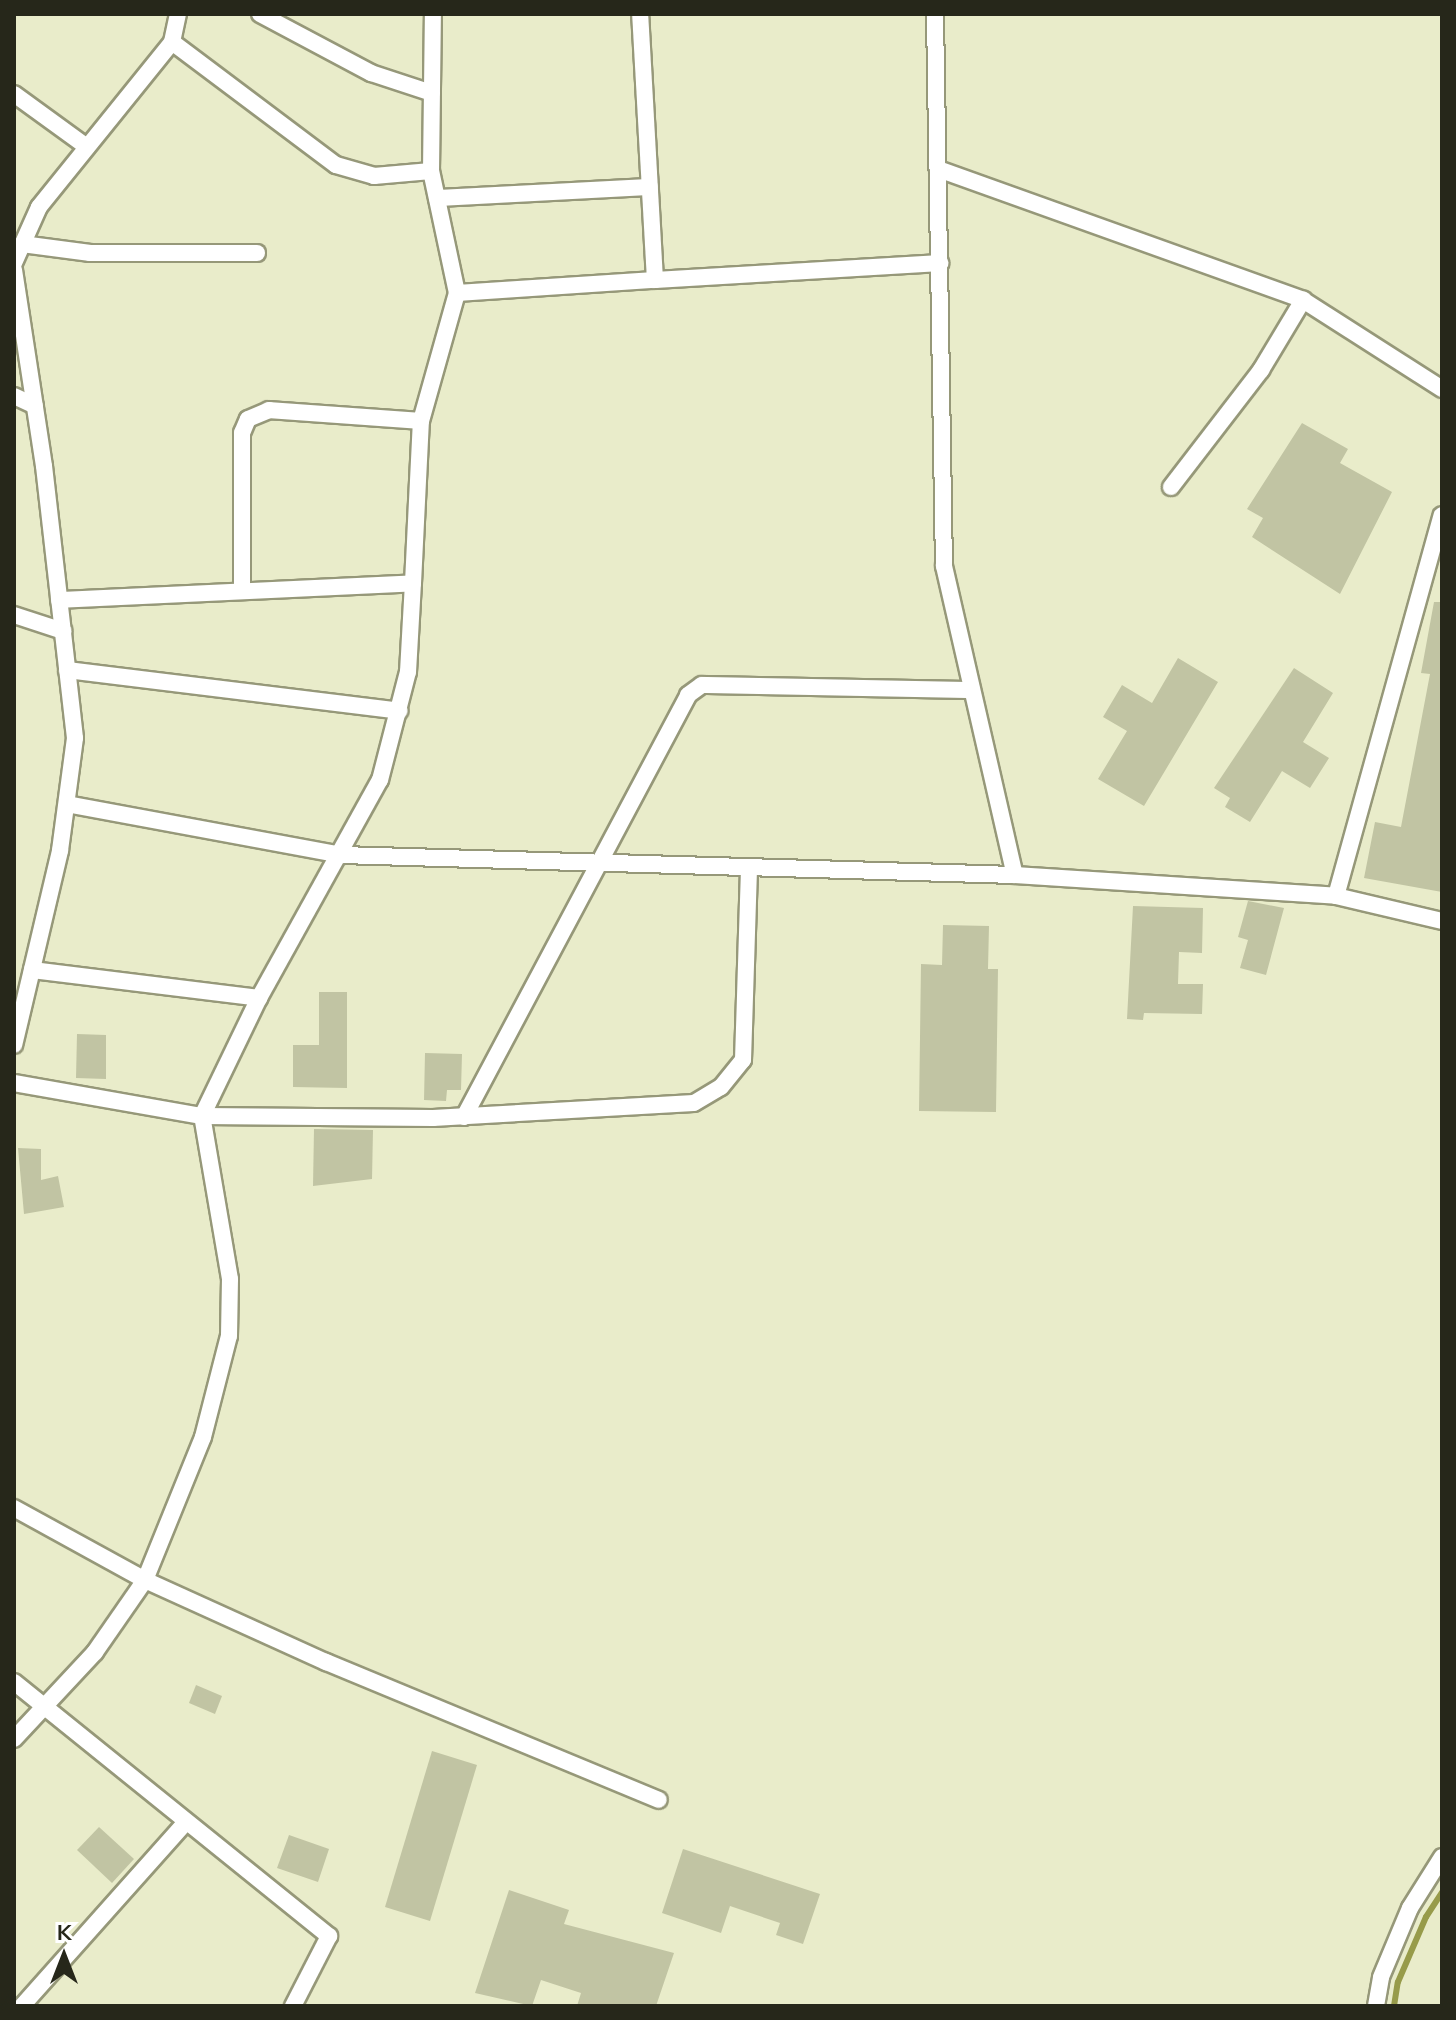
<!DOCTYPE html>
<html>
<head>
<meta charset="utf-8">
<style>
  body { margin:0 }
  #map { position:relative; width:1456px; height:2020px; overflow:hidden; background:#e9ecca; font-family:Mulish,sans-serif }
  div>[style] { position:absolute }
  .stream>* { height:6px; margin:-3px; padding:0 3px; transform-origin:3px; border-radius:3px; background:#979b4a }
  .building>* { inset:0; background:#c1c4a3 }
  .roads { filter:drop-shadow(2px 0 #969879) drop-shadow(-2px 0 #969879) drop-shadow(0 2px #969879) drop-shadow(0 -2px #969879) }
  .minor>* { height:16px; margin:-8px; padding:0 8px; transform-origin:8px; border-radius:8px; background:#fff }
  span { translate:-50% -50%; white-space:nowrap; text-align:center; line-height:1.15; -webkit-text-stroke:8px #fff; paint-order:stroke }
  .frame { position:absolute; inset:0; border:16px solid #26271a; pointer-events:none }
  .north { position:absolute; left:24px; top:1916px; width:80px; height:80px; -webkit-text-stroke:6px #fff; paint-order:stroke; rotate:0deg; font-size:22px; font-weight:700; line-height:32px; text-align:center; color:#26271a }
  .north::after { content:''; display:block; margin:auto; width:28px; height:36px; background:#26271a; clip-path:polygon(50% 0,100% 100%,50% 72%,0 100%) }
</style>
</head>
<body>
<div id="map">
  <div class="stream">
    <div style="left:1394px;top:2006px;width:24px;rotate:-81deg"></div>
    <div style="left:1398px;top:1982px;width:71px;rotate:-66.7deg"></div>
    <div style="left:1426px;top:1917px;width:30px;rotate:-57deg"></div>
  </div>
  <div class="building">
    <div style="clip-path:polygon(1302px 423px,1348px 449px,1340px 463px,1392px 492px,1340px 594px,1252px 537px,1263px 518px,1247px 509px)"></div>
    <div style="clip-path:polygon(1434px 602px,1442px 602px,1442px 892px,1364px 878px,1375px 822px,1401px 827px,1430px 674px,1421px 673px)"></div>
    <div style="clip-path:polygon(1178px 658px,1218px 682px,1144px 806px,1098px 779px,1127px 731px,1103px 717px,1122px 685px,1152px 703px)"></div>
    <div style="clip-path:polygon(1294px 668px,1333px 693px,1303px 742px,1329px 758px,1310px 788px,1282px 771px,1250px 822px,1225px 807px,1230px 798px,1214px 788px)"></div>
    <div style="clip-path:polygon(1248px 901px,1284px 908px,1266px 975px,1240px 968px,1248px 940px,1238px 937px)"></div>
    <div style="clip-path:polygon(1133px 906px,1203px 908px,1202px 953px,1179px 952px,1178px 984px,1203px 984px,1202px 1014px,1144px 1013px,1143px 1020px,1127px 1019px)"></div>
    <div style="clip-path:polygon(943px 925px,989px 926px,988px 969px,998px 969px,996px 1112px,919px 1111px,921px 964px,942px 965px)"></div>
    <div style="clip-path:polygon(319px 992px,347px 992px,347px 1088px,293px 1087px,293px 1045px,319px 1045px)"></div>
    <div style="clip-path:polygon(77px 1034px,106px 1035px,106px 1079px,76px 1078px)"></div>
    <div style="clip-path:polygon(425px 1053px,462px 1054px,461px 1090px,447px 1090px,446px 1101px,424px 1100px)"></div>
    <div style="clip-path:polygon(314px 1129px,373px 1130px,372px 1179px,313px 1186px)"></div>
    <div style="clip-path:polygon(18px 1148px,41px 1149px,41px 1180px,58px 1176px,64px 1207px,24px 1214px)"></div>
    <div style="clip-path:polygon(196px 1685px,222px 1696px,215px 1714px,189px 1703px)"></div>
    <div style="clip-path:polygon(432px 1751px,477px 1765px,430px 1921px,385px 1907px)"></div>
    <div style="clip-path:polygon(99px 1827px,134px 1859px,112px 1883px,77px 1850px)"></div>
    <div style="clip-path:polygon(289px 1835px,329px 1849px,318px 1882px,277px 1868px)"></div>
    <div style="clip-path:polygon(683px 1849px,820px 1894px,803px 1944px,776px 1935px,780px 1923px,730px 1906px,721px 1933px,662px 1913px)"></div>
    <div style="clip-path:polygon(509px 1890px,569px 1910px,564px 1924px,674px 1953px,656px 2006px,577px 2006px,581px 1993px,541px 1980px,532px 2006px,475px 1993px)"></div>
  </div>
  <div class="roads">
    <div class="minor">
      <div style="left:260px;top:14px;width:126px;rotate:28deg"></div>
      <div style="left:371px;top:73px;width:64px;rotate:18.2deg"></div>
      <div style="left:935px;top:14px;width:552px;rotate:89.07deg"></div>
      <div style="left:944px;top:566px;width:317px;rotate:77.1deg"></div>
      <div style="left:172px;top:42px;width:205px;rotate:36.9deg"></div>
      <div style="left:336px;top:165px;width:40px;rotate:16deg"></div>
      <div style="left:374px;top:176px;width:57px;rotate:-5deg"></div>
      <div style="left:14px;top:94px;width:90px;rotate:36deg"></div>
      <div style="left:938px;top:169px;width:388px;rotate:19.7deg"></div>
      <div style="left:1303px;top:300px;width:165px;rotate:32.6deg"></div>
      <div style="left:437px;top:198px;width:213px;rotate:-3deg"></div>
      <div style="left:22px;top:244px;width:69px;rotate:7.5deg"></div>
      <div style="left:90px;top:253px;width:167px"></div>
      <div style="left:14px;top:263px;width:61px;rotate:-65.9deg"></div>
      <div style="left:39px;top:207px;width:212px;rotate:-51.1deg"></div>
      <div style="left:172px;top:42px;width:29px;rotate:-78deg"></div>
      <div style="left:14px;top:270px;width:198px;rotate:81.3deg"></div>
      <div style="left:44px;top:466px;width:274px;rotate:83.5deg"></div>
      <div style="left:75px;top:738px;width:114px;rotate:97.6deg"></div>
      <div style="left:60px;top:851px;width:199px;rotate:103.3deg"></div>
      <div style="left:655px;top:280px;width:286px;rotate:-3.4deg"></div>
      <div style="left:457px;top:293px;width:198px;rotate:-3.8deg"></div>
      <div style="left:655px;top:280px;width:266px;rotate:-93.2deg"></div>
      <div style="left:14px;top:396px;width:23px;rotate:25deg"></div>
      <div style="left:1171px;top:487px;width:148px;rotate:-52.4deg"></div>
      <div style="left:1261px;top:370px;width:82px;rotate:-59deg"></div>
      <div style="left:242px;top:591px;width:158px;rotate:-90deg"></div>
      <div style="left:242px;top:433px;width:15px;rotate:-67deg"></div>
      <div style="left:248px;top:419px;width:23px;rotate:-23deg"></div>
      <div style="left:269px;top:410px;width:152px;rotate:4.1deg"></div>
      <div style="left:59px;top:600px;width:354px;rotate:-2.7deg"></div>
      <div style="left:413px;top:583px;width:162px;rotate:-87.2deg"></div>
      <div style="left:421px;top:421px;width:133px;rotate:-74.3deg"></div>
      <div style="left:457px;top:293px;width:125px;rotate:-102deg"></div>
      <div style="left:431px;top:171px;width:157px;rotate:-89.3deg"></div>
      <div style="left:14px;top:615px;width:52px;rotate:18.1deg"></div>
      <div style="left:67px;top:670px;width:335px;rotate:7deg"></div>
      <div style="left:67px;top:804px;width:279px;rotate:10.5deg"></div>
      <div style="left:341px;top:855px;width:674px;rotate:1.7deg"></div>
      <div style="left:1015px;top:875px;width:322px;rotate:3.7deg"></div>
      <div style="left:1336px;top:896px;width:109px;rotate:13.3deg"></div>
      <div style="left:1336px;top:896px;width:395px;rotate:-74.5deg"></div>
      <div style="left:32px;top:970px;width:229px;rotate:7deg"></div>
      <div style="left:14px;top:1083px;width:191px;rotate:10deg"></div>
      <div style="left:202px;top:1116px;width:231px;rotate:0.5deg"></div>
      <div style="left:433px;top:1118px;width:261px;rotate:-3.3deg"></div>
      <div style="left:694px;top:1103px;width:31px;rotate:-31deg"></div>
      <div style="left:721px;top:1087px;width:35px;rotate:-51deg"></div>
      <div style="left:743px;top:1060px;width:192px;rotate:-88.2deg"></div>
      <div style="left:464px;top:1117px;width:478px;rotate:-62deg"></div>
      <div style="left:688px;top:695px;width:17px;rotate:-36deg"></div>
      <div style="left:702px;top:685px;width:270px;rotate:1.1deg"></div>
      <div style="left:14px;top:1508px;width:149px;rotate:28.8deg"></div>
      <div style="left:145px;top:1580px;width:199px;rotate:24.4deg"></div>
      <div style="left:326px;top:1662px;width:360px;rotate:22.5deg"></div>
      <div style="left:14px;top:1682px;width:405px;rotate:38.9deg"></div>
      <div style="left:329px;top:1936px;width:79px;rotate:117.2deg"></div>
      <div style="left:14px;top:1739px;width:119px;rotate:-47deg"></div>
      <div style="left:95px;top:1652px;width:88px;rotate:-55.2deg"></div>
      <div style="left:145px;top:1580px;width:154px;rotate:-67.9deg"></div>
      <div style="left:203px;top:1437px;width:104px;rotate:-75.6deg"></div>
      <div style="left:229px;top:1336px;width:57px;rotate:-89deg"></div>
      <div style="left:230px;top:1279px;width:165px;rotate:-99.7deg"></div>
      <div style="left:202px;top:1116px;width:131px;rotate:-64.2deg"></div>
      <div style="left:259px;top:998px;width:249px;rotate:-61deg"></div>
      <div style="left:380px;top:780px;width:112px;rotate:-75.5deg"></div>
      <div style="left:408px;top:672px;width:89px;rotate:-86.8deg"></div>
      <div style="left:22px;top:2006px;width:246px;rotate:-48.3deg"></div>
      <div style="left:1376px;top:2006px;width:29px;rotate:-80deg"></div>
      <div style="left:1381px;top:1977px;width:75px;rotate:-67.2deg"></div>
      <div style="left:1410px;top:1908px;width:60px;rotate:-57.9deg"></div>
    </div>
  </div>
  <div class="frame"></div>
  <div class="north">K</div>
</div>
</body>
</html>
